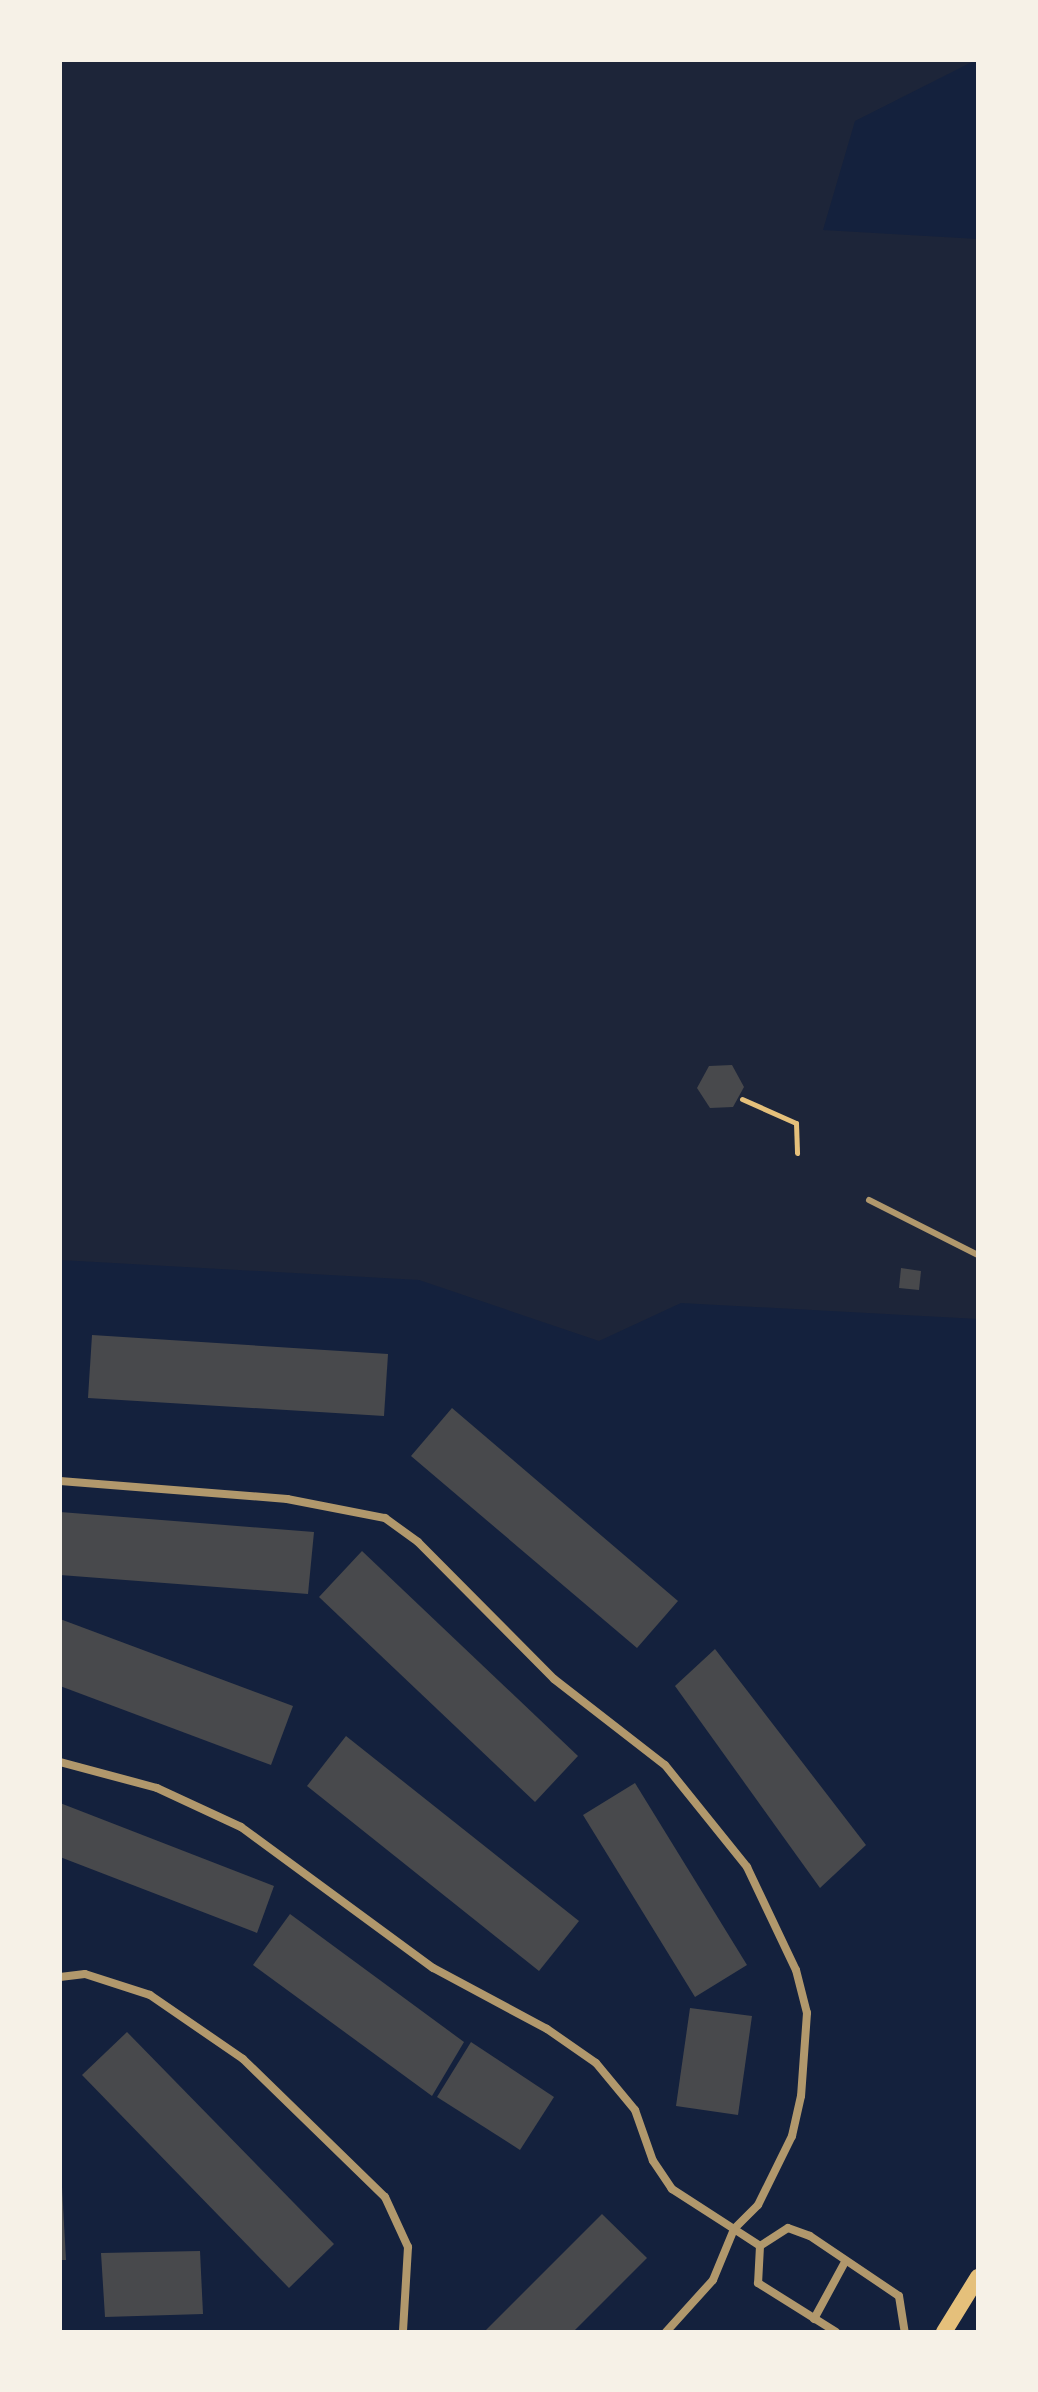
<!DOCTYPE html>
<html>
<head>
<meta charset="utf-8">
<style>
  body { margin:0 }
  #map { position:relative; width:1038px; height:2392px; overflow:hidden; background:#14213d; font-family:"Zilla Slab",serif }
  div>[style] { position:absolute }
  .green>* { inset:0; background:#1d2539 }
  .building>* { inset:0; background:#48494c }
  .path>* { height:5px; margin:-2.5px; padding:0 2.5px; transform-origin:2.5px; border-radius:2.5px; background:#e5c07b }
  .service>* { height:6px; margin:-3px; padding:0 3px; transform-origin:3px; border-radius:3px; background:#b1986c }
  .minor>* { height:8px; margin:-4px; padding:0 4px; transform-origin:4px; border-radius:4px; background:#b1986c }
  .secondary>* { height:16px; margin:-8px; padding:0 8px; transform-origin:8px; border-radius:8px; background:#e5c07b }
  span { translate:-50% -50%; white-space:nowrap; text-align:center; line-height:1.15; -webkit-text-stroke:8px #f6f1e7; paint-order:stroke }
  .frame { position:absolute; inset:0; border:62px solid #f6f1e7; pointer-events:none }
</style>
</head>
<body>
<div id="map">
  <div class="green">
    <div style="clip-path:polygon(60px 60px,976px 60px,855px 121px,823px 230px,978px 239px,978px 1319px,681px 1303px,599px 1341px,419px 1280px,60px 1260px)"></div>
  </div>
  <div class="building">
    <div style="clip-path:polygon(732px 1065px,744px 1087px,733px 1107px,710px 1108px,697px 1088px,709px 1066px)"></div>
    <div style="clip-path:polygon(901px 1268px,921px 1271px,919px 1290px,899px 1288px)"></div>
    <div style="clip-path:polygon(92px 1335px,388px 1354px,384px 1416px,88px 1398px)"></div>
    <div style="clip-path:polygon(452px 1408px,678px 1601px,637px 1648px,411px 1456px)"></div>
    <div style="clip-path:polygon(60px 1512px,314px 1532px,308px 1594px,60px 1575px)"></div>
    <div style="clip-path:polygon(362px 1551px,578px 1756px,535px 1802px,319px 1597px)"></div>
    <div style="clip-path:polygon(60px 1619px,293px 1706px,271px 1765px,60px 1686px)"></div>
    <div style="clip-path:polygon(715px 1649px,866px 1845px,820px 1888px,675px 1686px)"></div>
    <div style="clip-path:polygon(346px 1736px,579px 1921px,539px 1971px,307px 1786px)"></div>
    <div style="clip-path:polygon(635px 1783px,747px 1965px,695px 1997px,583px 1815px)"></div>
    <div style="clip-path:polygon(60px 1803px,274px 1886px,257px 1933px,60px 1857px)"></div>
    <div style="clip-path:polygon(290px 1914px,464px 2042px,432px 2096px,253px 1965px)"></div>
    <div style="clip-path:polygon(690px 2008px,752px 2016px,738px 2115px,676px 2106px)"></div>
    <div style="clip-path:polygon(127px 2032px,334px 2244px,289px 2288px,82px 2075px)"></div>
    <div style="clip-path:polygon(471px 2042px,554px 2097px,520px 2150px,437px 2097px)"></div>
    <div style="clip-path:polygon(60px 2187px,62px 2187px,66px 2260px,60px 2260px)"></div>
    <div style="clip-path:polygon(602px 2214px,647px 2258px,573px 2332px,484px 2332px)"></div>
    <div style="clip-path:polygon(200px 2251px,203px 2314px,105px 2317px,101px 2253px)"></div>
  </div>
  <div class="path">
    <div style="left:742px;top:1099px;width:59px;rotate:24deg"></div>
    <div style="left:796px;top:1123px;width:30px;rotate:88deg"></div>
  </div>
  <div class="service">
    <div style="left:869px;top:1200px;width:122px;rotate:26.8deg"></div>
  </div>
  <div class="minor">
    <div style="left:60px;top:1481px;width:228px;rotate:4.5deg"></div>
    <div style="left:287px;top:1499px;width:100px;rotate:11deg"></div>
    <div style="left:385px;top:1518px;width:41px;rotate:36deg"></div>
    <div style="left:418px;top:1542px;width:193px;rotate:45.2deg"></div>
    <div style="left:554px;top:1679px;width:140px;rotate:37.8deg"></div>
    <div style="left:665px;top:1765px;width:131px;rotate:51.2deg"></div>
    <div style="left:747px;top:1867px;width:114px;rotate:64.6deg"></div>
    <div style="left:796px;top:1970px;width:44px;rotate:75.7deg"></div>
    <div style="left:807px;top:2013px;width:83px;rotate:94.1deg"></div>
    <div style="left:801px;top:2096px;width:41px;rotate:102.7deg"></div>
    <div style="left:792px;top:2136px;width:77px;rotate:116.2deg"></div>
    <div style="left:758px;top:2205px;width:34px;rotate:135deg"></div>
    <div style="left:734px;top:2229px;width:74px;rotate:-147.2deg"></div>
    <div style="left:672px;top:2189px;width:34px;rotate:-124deg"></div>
    <div style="left:653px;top:2161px;width:54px;rotate:-109.4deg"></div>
    <div style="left:635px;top:2110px;width:61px;rotate:-129.7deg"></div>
    <div style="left:596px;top:2063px;width:60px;rotate:-145.2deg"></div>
    <div style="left:547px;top:2029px;width:129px;rotate:-151.8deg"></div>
    <div style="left:433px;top:1968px;width:238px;rotate:-143.7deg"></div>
    <div style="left:241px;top:1827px;width:93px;rotate:-155.1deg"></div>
    <div style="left:157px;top:1788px;width:100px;rotate:-165deg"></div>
    <div style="left:60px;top:1977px;width:25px;rotate:-7deg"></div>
    <div style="left:85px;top:1974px;width:68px;rotate:17.9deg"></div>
    <div style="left:150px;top:1995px;width:113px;rotate:34.5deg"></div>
    <div style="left:243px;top:2059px;width:198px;rotate:44.2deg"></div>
    <div style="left:385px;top:2197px;width:55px;rotate:65.3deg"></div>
    <div style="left:408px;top:2247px;width:85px;rotate:93.4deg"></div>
    <div style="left:760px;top:2246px;width:33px;rotate:-33deg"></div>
    <div style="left:788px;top:2228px;width:23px;rotate:20deg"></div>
    <div style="left:810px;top:2236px;width:107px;rotate:34deg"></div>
    <div style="left:899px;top:2296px;width:36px;rotate:81deg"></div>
    <div style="left:760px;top:2246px;width:37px;rotate:93deg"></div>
    <div style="left:758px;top:2283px;width:92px;rotate:32.1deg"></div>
    <div style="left:814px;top:2319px;width:65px;rotate:-61.5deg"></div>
    <div style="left:666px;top:2332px;width:70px;rotate:-47.9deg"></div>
    <div style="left:713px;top:2280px;width:55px;rotate:-67.6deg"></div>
    <div style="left:734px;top:2229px;width:31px;rotate:33deg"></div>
  </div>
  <div class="secondary">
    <div style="left:944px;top:2332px;width:65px;rotate:-58.3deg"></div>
  </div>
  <div class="frame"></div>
</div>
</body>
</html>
